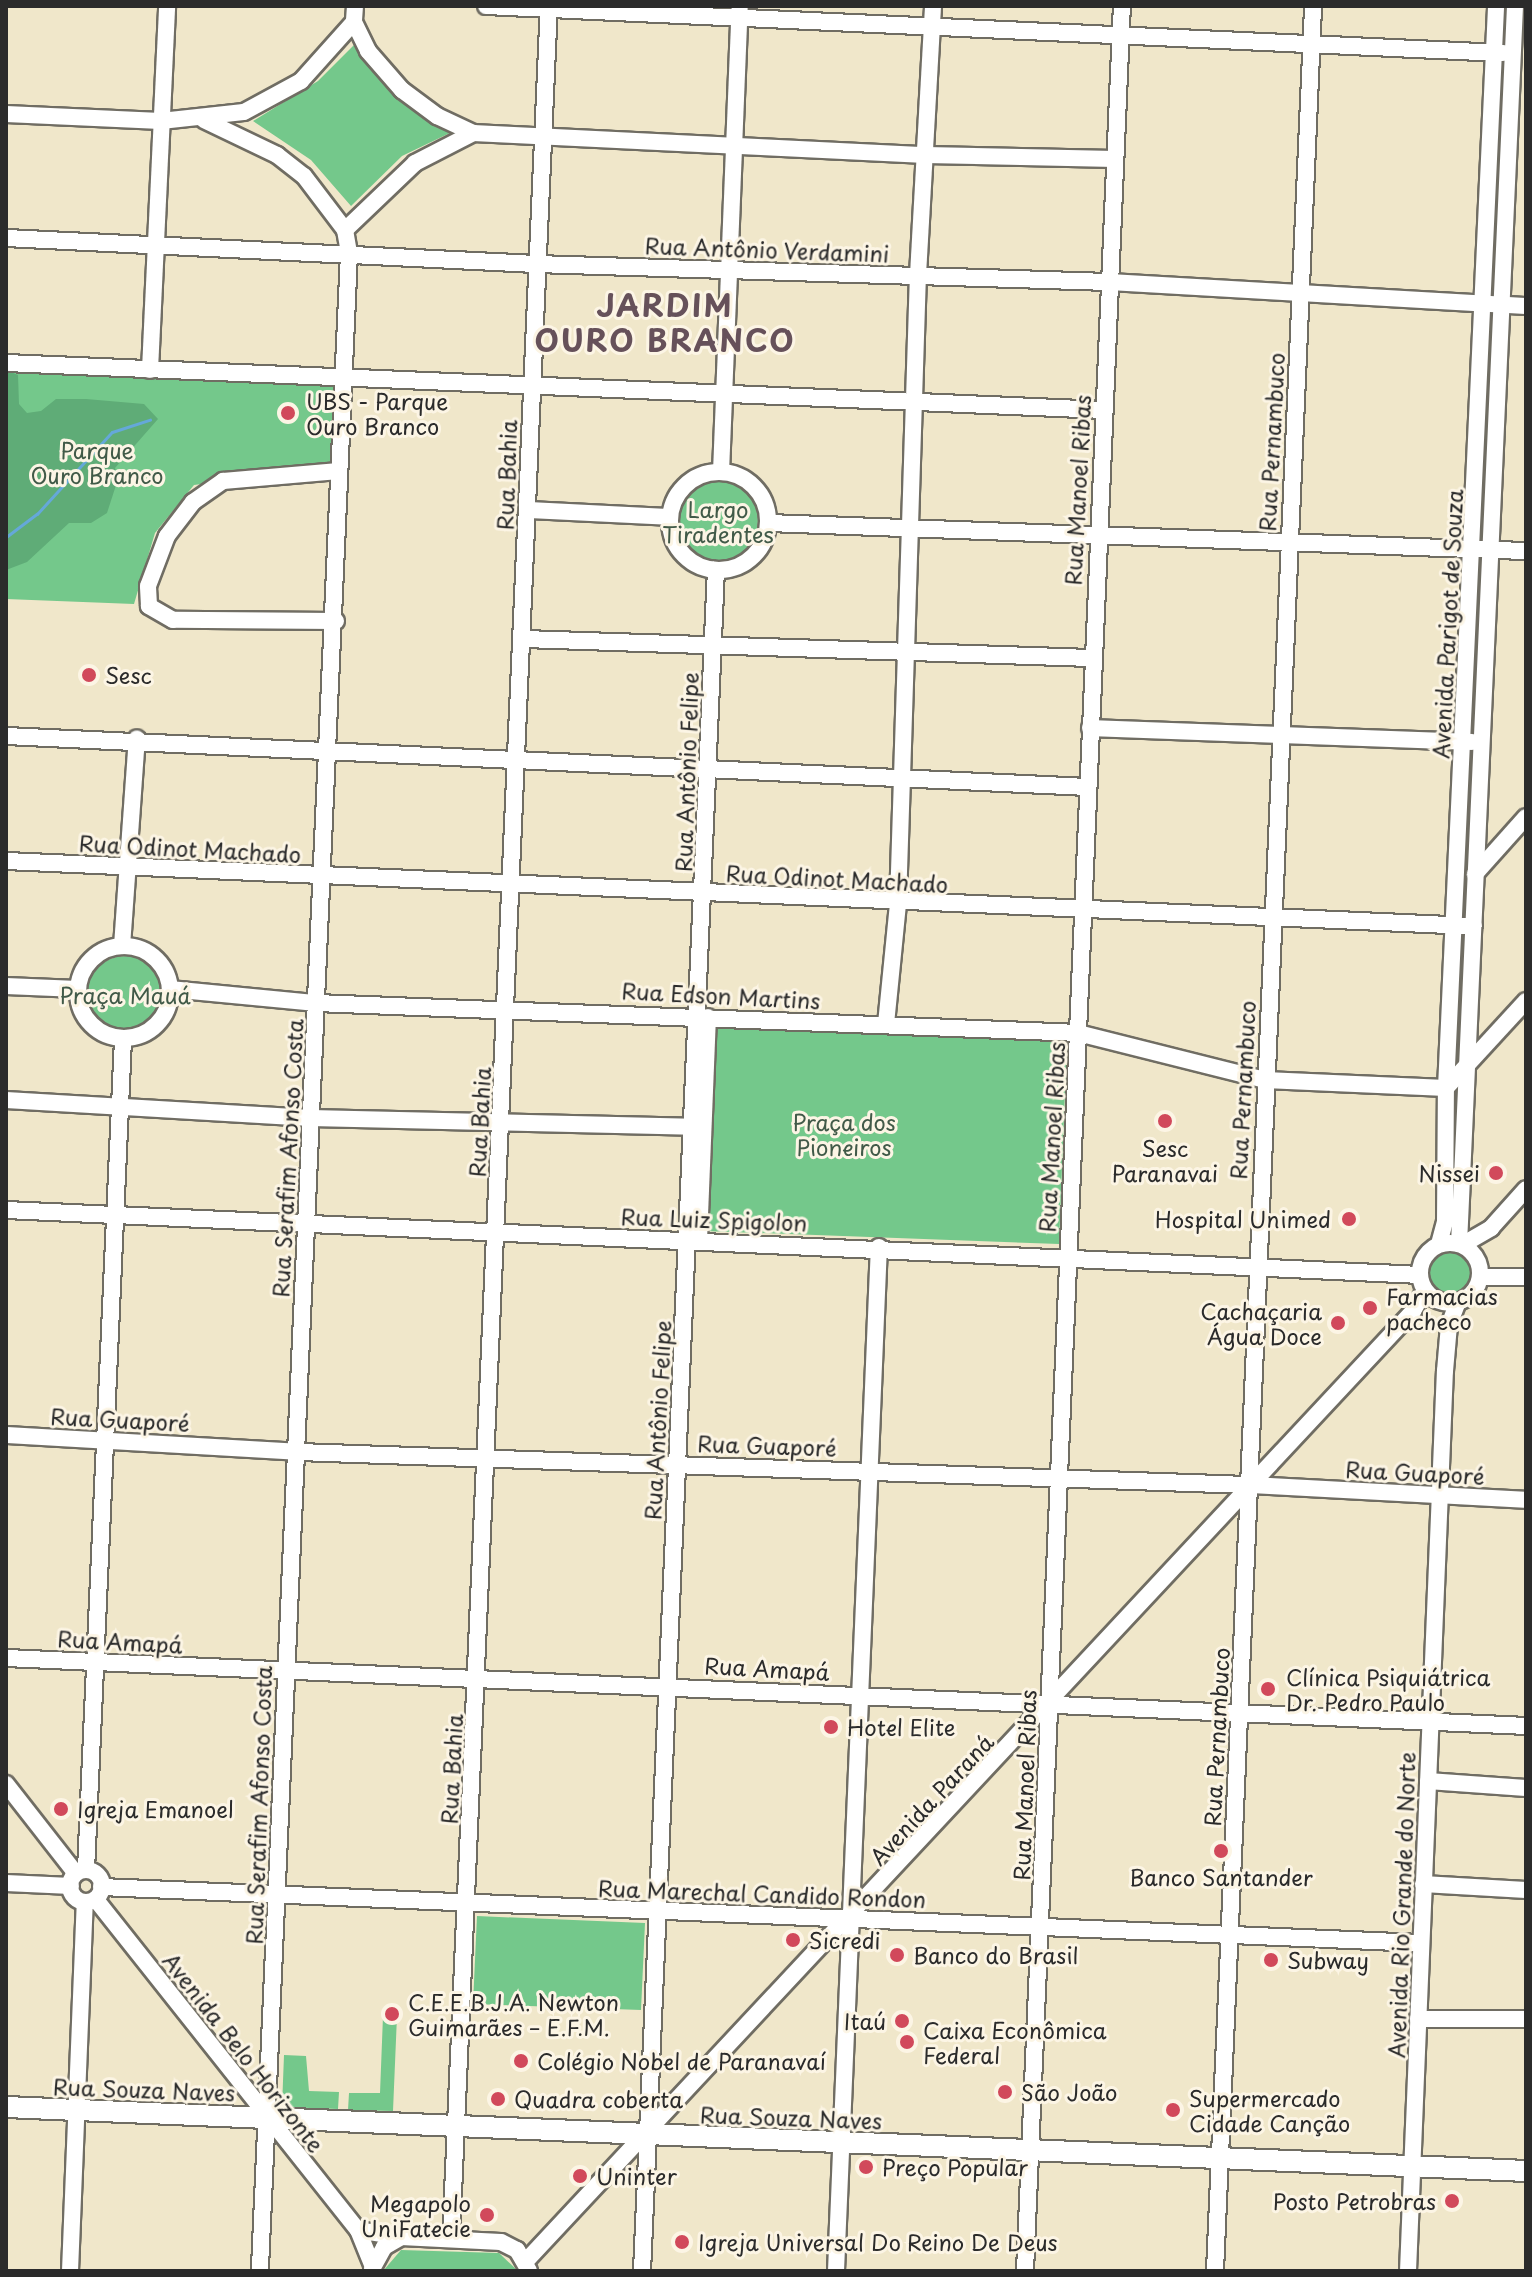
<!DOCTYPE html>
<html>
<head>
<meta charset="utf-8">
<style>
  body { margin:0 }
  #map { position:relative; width:1532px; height:2277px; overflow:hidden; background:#f0e7ca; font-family:"Playpen Sans",sans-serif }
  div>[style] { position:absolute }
  .green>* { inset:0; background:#74c88b }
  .round { border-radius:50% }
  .forest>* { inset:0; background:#5fac77 }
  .stream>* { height:3px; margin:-1.5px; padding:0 1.5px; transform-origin:1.5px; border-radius:1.5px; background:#65a8d9 }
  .roads { filter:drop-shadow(2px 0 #706d63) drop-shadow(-2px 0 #706d63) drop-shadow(0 2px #706d63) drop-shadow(0 -2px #706d63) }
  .minor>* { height:16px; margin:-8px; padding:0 8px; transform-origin:8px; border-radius:8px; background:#fff }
  .minor>.ring { margin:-8px; padding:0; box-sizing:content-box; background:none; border:16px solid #fff; border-radius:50% }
  .major>* { height:20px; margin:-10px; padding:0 10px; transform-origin:10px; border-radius:10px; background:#fff }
  .dots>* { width:22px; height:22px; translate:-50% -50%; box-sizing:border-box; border:4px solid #fcf5e5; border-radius:50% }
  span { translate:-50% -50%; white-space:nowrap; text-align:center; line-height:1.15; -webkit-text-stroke:6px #fcf5e5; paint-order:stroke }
  .street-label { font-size:22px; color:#2b2b2b }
  .poi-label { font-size:22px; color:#2b2b2b }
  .left { translate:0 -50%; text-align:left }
  .right { translate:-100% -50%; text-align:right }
  .park-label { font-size:22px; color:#415a48 }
  .district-label { font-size:30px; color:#66515a; font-weight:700; letter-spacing:2px }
  .frame { position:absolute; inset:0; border:8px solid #2b2b2b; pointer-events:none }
</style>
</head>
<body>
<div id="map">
  <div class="green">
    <div style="clip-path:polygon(357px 42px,387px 85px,454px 131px,402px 156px,351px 206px,311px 160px,253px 121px,318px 81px)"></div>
    <div style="clip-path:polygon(6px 365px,338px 380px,334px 466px,194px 485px,155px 533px,134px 604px,6px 599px)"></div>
    <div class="round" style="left:678px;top:481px;width:80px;height:80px"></div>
    <div class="round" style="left:86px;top:956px;width:78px;height:78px"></div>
    <div style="clip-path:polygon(713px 1026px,1067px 1041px,1059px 1244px,704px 1231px)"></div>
    <div class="round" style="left:1427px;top:1250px;width:46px;height:46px"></div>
    <div style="clip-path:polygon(477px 1916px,645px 1923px,641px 2010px,473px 2004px)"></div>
    <div style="clip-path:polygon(383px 2016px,397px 2016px,393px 2111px,348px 2110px,349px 2093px,380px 2093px)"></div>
    <div style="clip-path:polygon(284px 2055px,306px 2056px,309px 2091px,339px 2092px,338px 2109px,282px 2107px)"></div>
    <div style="clip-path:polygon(401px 2250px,499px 2253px,518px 2271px,383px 2271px)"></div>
  </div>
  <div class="forest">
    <div style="clip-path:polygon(6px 370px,18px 375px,19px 404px,27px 413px,41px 411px,56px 399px,86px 399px,144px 404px,158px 419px,115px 468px,118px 479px,107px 513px,91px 523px,69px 523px,27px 562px,6px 570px)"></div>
  </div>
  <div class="stream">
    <div style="left:6px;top:537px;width:39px;rotate:-37deg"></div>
    <div style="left:37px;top:514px;width:111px;rotate:-47.6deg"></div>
    <div style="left:112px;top:432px;width:40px;rotate:-18deg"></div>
  </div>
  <div class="roads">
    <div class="minor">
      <div style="left:355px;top:6px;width:16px;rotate:94deg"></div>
      <div style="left:354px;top:22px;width:32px;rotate:64deg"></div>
      <div style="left:368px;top:51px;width:52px;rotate:48.9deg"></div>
      <div style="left:402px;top:90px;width:44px;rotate:36.6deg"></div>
      <div style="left:437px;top:116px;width:40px;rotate:25deg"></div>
      <div style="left:473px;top:133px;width:453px;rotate:2.8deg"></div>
      <div style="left:925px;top:155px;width:190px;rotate:1.2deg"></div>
      <div style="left:486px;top:6px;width:1018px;rotate:2.65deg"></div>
      <div style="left:6px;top:114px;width:155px;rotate:2.6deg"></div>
      <div style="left:161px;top:121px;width:83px;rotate:-6.2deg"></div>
      <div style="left:244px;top:112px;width:65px;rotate:-28.5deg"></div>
      <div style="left:301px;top:81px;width:79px;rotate:-48.1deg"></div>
      <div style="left:204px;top:120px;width:81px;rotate:25.6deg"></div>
      <div style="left:277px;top:155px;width:34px;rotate:38deg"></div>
      <div style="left:304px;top:176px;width:68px;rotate:52.8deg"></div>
      <div style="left:345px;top:230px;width:23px;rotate:80deg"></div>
      <div style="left:349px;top:253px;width:2020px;rotate:92.53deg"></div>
      <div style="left:345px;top:230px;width:97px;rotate:-43.7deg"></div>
      <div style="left:415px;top:163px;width:65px;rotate:-27.3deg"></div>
      <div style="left:6px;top:238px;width:531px;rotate:2.81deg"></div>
      <div style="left:536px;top:264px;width:573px;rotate:1.8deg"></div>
      <div style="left:1109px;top:282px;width:418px;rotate:3.3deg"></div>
      <div style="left:6px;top:363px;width:1098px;rotate:2.45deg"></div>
      <div style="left:150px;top:370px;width:364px;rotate:-87.3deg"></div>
      <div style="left:721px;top:472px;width:466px;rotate:-87.7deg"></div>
      <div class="ring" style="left:670px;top:472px;width:82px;height:82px"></div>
      <div style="left:527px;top:510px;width:143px;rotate:2.8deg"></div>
      <div style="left:768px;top:523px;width:759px;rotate:2.12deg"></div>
      <div style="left:336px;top:621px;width:163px;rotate:-179.6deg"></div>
      <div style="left:173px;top:620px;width:28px;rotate:-150deg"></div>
      <div style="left:149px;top:606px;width:20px;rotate:-93deg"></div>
      <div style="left:148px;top:586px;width:53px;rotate:-69.2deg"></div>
      <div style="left:167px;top:536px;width:43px;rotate:-52.6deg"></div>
      <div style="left:193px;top:502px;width:37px;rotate:-35deg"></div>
      <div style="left:223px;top:481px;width:116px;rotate:-4.9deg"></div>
      <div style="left:524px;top:639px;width:568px;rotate:1.92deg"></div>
      <div style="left:1090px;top:728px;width:382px;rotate:2.1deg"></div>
      <div style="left:6px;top:736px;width:1083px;rotate:2.7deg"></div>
      <div style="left:6px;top:861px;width:1469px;rotate:2.54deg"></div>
      <div style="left:1475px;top:874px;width:76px;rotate:-48.2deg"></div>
      <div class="ring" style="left:78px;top:946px;width:76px;height:76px"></div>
      <div style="left:122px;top:946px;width:208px;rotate:-85.9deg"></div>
      <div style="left:6px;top:986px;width:72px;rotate:2.4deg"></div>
      <div style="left:170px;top:989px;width:147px;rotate:5.5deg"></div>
      <div style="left:316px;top:1003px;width:763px;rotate:2.25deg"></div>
      <div style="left:1078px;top:1033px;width:193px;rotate:14.1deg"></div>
      <div style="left:1265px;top:1080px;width:181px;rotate:2.5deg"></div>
      <div style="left:1446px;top:1088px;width:118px;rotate:-47.4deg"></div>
      <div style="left:886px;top:1024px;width:122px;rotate:-84.3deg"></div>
      <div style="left:898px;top:903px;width:628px;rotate:-88.18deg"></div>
      <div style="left:918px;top:275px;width:269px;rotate:-86.8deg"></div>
      <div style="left:6px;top:1100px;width:305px;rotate:3.4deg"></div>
      <div style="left:310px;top:1118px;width:382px;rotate:1.3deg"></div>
      <div style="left:6px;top:1210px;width:1415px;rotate:2.63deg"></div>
      <div style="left:699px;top:1240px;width:223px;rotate:-87.7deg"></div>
      <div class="ring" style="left:1420px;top:1243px;width:44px;height:44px"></div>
      <div style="left:1439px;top:1244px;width:23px;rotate:-75deg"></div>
      <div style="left:1445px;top:1222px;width:134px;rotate:-89.6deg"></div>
      <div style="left:1446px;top:1088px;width:1083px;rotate:-87.35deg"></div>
      <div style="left:1459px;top:1244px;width:1239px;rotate:-87.41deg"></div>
      <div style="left:1462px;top:1245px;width:34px;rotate:-30deg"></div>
      <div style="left:1491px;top:1228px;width:52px;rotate:-48.1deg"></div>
      <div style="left:1481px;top:1277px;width:45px"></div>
      <div style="left:6px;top:1435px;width:292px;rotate:3.3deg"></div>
      <div style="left:298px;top:1452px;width:953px;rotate:1.99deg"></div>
      <div style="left:1250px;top:1485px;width:276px;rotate:3.1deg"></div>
      <div style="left:6px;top:1658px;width:1522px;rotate:2.56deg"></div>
      <div style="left:1428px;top:1781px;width:98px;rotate:4.1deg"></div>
      <div style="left:6px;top:1784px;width:110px;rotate:52deg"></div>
      <div style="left:86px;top:1870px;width:833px;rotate:-87.45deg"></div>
      <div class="ring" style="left:70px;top:1870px;width:16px;height:16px"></div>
      <div style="left:6px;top:1883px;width:65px;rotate:2.6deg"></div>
      <div style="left:1423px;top:1884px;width:103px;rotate:3.3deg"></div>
      <div style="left:101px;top:1887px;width:1321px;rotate:2.43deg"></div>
      <div style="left:97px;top:1901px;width:420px;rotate:51.6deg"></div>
      <div style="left:358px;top:2230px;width:40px;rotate:68deg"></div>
      <div style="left:1418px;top:2019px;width:108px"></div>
      <div style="left:358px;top:2230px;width:42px;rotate:9.7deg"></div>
      <div style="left:451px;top:2239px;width:2235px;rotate:-87.49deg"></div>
      <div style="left:526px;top:2261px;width:1300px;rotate:-46.96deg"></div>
      <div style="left:1413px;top:1311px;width:24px;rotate:-60deg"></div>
      <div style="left:372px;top:2269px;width:25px;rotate:-61deg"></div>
      <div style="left:384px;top:2247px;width:20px;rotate:-30deg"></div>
      <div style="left:401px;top:2237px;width:100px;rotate:2.9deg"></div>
      <div style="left:501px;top:2242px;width:18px;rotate:27deg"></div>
      <div style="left:517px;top:2250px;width:24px;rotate:60deg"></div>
      <div style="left:70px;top:2271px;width:369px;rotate:-87.7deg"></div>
      <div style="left:642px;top:2271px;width:1703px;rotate:-87.51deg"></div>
      <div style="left:836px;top:2271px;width:1025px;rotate:-87.6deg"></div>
      <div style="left:1025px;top:2271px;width:2267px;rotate:-87.55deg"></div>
      <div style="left:1215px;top:2271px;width:2267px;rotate:-87.52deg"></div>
      <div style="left:1408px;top:2271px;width:901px;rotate:-87.65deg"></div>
      <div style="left:1445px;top:1371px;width:46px;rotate:-85deg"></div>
      <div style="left:1449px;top:1325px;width:25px;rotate:-69deg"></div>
    </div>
    <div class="major">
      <div style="left:6px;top:2107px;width:1521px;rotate:2.41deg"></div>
    </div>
  </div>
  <div class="dots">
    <div style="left:288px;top:413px;background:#d1495b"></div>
    <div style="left:89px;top:675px;background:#d1495b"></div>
    <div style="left:1165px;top:1121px;background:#d1495b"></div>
    <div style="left:1496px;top:1173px;background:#d1495b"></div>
    <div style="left:1349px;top:1219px;background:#d1495b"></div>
    <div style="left:1370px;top:1308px;background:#d1495b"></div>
    <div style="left:1338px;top:1323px;background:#d1495b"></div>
    <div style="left:1268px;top:1689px;background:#d1495b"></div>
    <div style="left:831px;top:1727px;background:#d1495b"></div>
    <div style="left:61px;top:1809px;background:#d1495b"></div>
    <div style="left:1221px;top:1851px;background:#d1495b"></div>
    <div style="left:793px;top:1940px;background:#d1495b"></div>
    <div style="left:897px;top:1955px;background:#d1495b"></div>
    <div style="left:1271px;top:1960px;background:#d1495b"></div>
    <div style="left:392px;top:2014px;background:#d1495b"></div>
    <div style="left:902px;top:2021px;background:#d1495b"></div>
    <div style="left:907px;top:2042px;background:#d1495b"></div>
    <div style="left:521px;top:2061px;background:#d1495b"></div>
    <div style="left:1005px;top:2092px;background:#d1495b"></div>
    <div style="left:498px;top:2099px;background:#d1495b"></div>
    <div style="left:1173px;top:2110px;background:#d1495b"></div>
    <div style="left:866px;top:2167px;background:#d1495b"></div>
    <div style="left:580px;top:2176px;background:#d1495b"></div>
    <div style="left:1452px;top:2201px;background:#d1495b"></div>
    <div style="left:487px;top:2215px;background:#d1495b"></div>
    <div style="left:682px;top:2242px;background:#d1495b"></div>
  </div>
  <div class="street-label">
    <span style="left:767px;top:249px;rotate:2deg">Rua Antônio Verdamini</span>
    <span style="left:1271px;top:442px;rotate:-87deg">Rua Pernambuco</span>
    <span style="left:506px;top:475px;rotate:-88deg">Rua Bahia</span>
    <span style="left:1077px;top:490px;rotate:-87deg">Rua Manoel Ribas</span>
    <span style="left:1447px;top:624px;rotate:-87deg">Avenida Parigot de Souza</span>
    <span style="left:686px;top:772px;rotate:-88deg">Rua Antônio Felipe</span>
    <span style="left:190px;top:848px;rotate:3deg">Rua Odinot Machado</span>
    <span style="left:837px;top:878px;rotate:3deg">Rua Odinot Machado</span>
    <span style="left:721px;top:995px;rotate:3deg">Rua Edson Martins</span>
    <span style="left:1242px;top:1090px;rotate:-87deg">Rua Pernambuco</span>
    <span style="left:479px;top:1122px;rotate:-87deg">Rua Bahia</span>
    <span style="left:1051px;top:1137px;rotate:-87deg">Rua Manoel Ribas</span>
    <span style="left:287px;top:1158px;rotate:-87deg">Rua Serafim Afonso Costa</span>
    <span style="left:714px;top:1219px;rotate:2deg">Rua Luiz Spigolon</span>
    <span style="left:120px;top:1419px;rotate:3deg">Rua Guaporé</span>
    <span style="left:657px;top:1420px;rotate:-87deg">Rua Antônio Felipe</span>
    <span style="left:767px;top:1445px;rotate:2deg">Rua Guaporé</span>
    <span style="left:1415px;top:1472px;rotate:3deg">Rua Guaporé</span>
    <span style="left:120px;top:1641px;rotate:3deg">Rua Amapá</span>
    <span style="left:767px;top:1668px;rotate:3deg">Rua Amapá</span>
    <span style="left:1216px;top:1737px;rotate:-87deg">Rua Pernambuco</span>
    <span style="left:451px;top:1769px;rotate:-87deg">Rua Bahia</span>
    <span style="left:1024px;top:1785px;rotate:-88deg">Rua Manoel Ribas</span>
    <span style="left:931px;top:1799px;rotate:-47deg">Avenida Paraná</span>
    <span style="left:258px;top:1805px;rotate:-88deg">Rua Serafim Afonso Costa</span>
    <span style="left:762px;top:1893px;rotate:2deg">Rua Marechal Candido Rondon</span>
    <span style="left:1401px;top:1905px;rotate:-88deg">Avenida Rio Grande do Norte</span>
    <span style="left:244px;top:2052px;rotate:52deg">Avenida Belo Horizonte</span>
    <span style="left:144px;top:2089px;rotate:2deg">Rua Souza Naves</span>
    <span style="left:791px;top:2117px;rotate:2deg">Rua Souza Naves</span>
  </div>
  <div class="poi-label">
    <span class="left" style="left:306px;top:413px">UBS - Parque<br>Ouro Branco</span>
    <span class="left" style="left:105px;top:675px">Sesc</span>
    <span style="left:1165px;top:1160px">Sesc<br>Paranavai</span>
    <span class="right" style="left:1480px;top:1173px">Nissei</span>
    <span class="right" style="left:1331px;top:1219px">Hospital Unimed</span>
    <span class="left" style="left:1386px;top:1308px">Farmacias<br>pacheco</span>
    <span class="right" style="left:1322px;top:1323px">Cachaçaria<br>Água Doce</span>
    <span class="left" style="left:1286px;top:1689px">Clínica Psiquiátrica<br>Dr. Pedro Paulo</span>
    <span class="left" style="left:847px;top:1727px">Hotel Elite</span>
    <span class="left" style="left:77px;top:1809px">Igreja Emanoel</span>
    <span style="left:1221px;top:1877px">Banco Santander</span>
    <span class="left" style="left:809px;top:1940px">Sicredi</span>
    <span class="left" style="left:913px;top:1955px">Banco do Brasil</span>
    <span class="left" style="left:1287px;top:1960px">Subway</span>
    <span class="left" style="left:408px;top:2014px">C.E.E.B.J.A. Newton<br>Guimarães – E.F.M.</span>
    <span class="right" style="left:886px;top:2021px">Itaú</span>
    <span class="left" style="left:923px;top:2042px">Caixa Econômica<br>Federal</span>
    <span class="left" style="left:537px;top:2061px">Colégio Nobel de Paranavaí</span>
    <span class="left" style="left:1021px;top:2092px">São João</span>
    <span class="left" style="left:1189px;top:2110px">Supermercado<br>Cidade Canção</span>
    <span class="left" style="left:514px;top:2099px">Quadra coberta</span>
    <span class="left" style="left:882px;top:2167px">Preço Popular</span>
    <span class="left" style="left:596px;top:2176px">Uninter</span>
    <span class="right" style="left:1436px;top:2201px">Posto Petrobras</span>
    <span class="right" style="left:471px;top:2215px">Megapolo<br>UniFatecie</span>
    <span class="left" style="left:698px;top:2242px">Igreja Universal Do Reino De Deus</span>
  </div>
  <div class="park-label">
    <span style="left:97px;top:462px">Parque<br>Ouro Branco</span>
    <span style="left:718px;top:521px">Largo<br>Tiradentes</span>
    <span style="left:125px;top:995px">Praça Mauá</span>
    <span style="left:844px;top:1134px">Praça dos<br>Pioneiros</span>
  </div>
  <div class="district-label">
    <span style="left:665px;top:322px">JARDIM<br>OURO BRANCO</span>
  </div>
  <div class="frame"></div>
</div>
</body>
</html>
